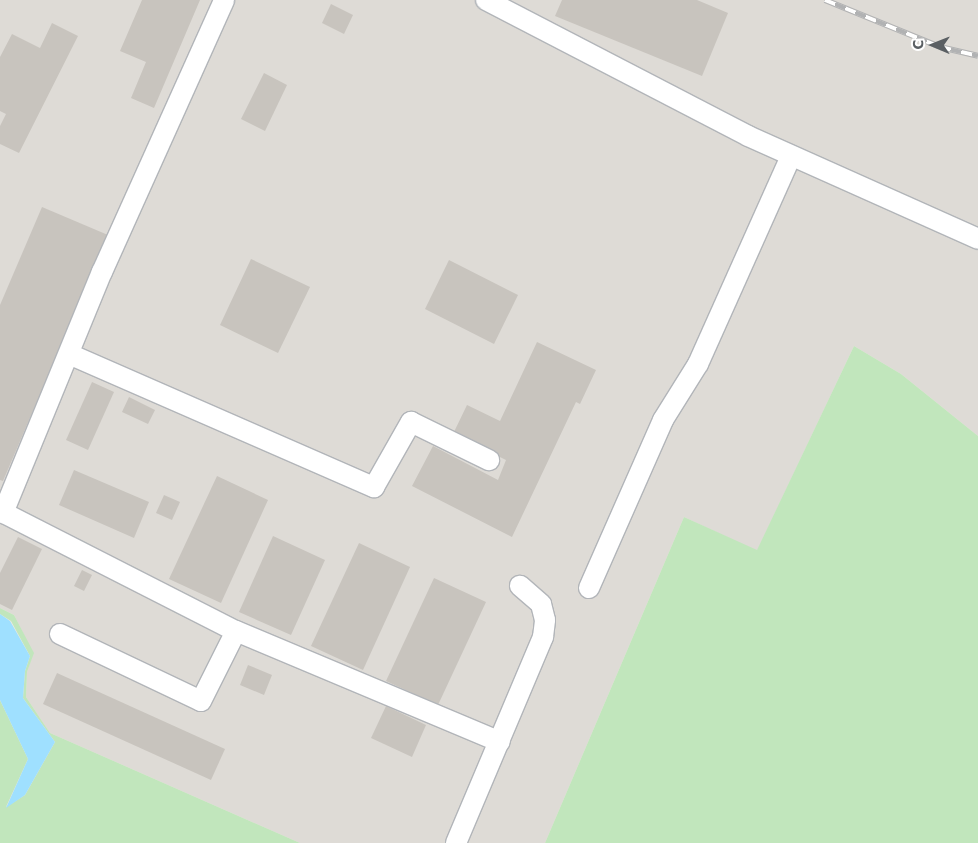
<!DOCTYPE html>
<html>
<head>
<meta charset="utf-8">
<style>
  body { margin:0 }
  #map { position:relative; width:978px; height:843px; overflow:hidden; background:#ede9e1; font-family:Commissioner,sans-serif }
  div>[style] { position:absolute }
  .industrial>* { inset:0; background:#dedbd6 }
  .green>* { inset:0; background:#c1e6bc }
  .water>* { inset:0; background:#9fe0ff }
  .building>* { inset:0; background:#c8c4be }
  .roads { filter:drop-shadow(1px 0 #b2b5b9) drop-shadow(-1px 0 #b2b5b9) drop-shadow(0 1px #b2b5b9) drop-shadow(0 -1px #b2b5b9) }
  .minor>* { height:20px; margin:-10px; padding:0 10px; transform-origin:10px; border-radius:10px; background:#fff }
  .rail>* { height:5.5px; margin-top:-2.75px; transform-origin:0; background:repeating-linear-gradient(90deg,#fff 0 11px,#b1b2b3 0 22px); box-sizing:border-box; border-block:1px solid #b1b2b3 }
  span { translate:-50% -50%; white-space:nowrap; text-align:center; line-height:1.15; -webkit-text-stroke:4.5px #fff; paint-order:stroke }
  .north { position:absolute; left:908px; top:20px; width:50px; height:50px; -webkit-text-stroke:4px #fff; paint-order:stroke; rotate:271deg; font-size:14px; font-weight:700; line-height:20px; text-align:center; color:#5a5f63 }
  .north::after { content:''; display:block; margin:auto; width:18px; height:22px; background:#5a5f63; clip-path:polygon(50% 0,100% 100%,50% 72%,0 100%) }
</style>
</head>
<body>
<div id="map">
  <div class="industrial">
    <div style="clip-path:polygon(0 0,978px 0,978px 436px,901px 374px,854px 346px,757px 551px,684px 517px,545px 843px,300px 843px,50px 733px,26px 697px,27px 672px,33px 653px,14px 615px,0 608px)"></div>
  </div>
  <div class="green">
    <div style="clip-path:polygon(854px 346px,901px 374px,978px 436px,978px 843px,545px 843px,684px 517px,757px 550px)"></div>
    <div style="clip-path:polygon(0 608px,14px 615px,34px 653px,27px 672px,26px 697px,50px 733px,300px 843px,0 843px,0 700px,28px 759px,6px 807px,25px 795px,55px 742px,23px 698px,25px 671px,30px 656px,11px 621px,0 614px)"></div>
  </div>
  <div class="water">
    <div style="clip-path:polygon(0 614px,10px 621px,30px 656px,25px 671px,23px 698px,55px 742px,25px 795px,6px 808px,28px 759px,0 700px)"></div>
  </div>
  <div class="building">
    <div style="clip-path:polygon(142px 0,200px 0,154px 108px,131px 98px,146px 62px,120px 51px)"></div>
    <div style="clip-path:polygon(562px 0,697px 0,728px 13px,702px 76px,555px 16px)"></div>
    <div style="clip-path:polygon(331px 4px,353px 15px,344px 34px,322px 23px)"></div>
    <div style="clip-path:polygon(52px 23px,78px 36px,19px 153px,0 144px,0 126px,6px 114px,0 111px,0 57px,12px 34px,40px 48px)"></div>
    <div style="clip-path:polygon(264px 73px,287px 85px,265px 131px,241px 119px)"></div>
    <div style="clip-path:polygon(42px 207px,108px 235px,3px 481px,0 480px,0 305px)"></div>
    <div style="clip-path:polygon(251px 259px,310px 287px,278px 353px,220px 325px)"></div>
    <div style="clip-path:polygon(449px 260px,518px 295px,494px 344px,425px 309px)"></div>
    <div style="clip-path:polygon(537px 342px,596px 370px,580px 404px,576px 402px,512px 537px,412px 486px,433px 446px,498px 480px,506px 460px,453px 434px,467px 405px,500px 421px)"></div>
    <div style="clip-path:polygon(92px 382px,114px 392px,88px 450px,66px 440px)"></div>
    <div style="clip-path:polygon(129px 397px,155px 410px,148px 424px,122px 412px)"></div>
    <div style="clip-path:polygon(74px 470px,149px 502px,134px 538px,59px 505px)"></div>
    <div style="clip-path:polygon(217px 476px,268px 500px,221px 603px,169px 579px)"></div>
    <div style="clip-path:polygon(164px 495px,180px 502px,172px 520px,156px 513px)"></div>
    <div style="clip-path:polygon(273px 536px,325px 560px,291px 635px,239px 612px)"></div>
    <div style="clip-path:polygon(18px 537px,42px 549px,12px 610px,0 604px,0 573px)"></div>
    <div style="clip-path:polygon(359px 543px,410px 567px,363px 670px,311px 646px)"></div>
    <div style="clip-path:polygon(82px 570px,92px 575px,84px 591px,74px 586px)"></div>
    <div style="clip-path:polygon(434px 578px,486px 602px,438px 705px,386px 681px)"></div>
    <div style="clip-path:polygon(248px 665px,272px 675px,264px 695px,240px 685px)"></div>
    <div style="clip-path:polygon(57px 673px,225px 749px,211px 780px,43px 704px)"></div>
    <div style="clip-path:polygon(386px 706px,426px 725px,412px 757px,371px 738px)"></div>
  </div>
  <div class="roads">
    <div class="minor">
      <div style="left:486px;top:0;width:295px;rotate:27.4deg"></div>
      <div style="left:748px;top:136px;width:252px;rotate:24.1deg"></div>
      <div style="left:69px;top:354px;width:333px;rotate:23.6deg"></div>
      <div style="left:374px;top:487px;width:75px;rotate:-60.4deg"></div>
      <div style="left:411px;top:422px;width:87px;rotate:26deg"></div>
      <div style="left:0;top:511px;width:265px;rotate:27deg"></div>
      <div style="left:236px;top:631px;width:286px;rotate:22.8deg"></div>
      <div style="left:3px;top:513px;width:261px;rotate:-67.7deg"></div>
      <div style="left:102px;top:272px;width:298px;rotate:-65.8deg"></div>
      <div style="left:589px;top:588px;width:184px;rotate:-66.2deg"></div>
      <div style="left:663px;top:420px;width:66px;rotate:-58deg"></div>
      <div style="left:698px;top:364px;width:228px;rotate:-65.9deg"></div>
      <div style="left:60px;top:634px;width:156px;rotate:25.4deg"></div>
      <div style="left:201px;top:701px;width:78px;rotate:-63.4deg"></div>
      <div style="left:456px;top:843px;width:224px;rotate:-67.1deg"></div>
      <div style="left:543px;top:637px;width:17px;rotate:-83deg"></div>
      <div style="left:545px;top:620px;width:16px;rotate:-104deg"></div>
      <div style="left:541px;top:604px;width:28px;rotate:-139deg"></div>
    </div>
  </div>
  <div class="rail">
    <div style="left:825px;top:0;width:124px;rotate:22.2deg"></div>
    <div style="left:940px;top:47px;width:39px;rotate:13deg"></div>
  </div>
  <div class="north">С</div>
</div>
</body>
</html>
